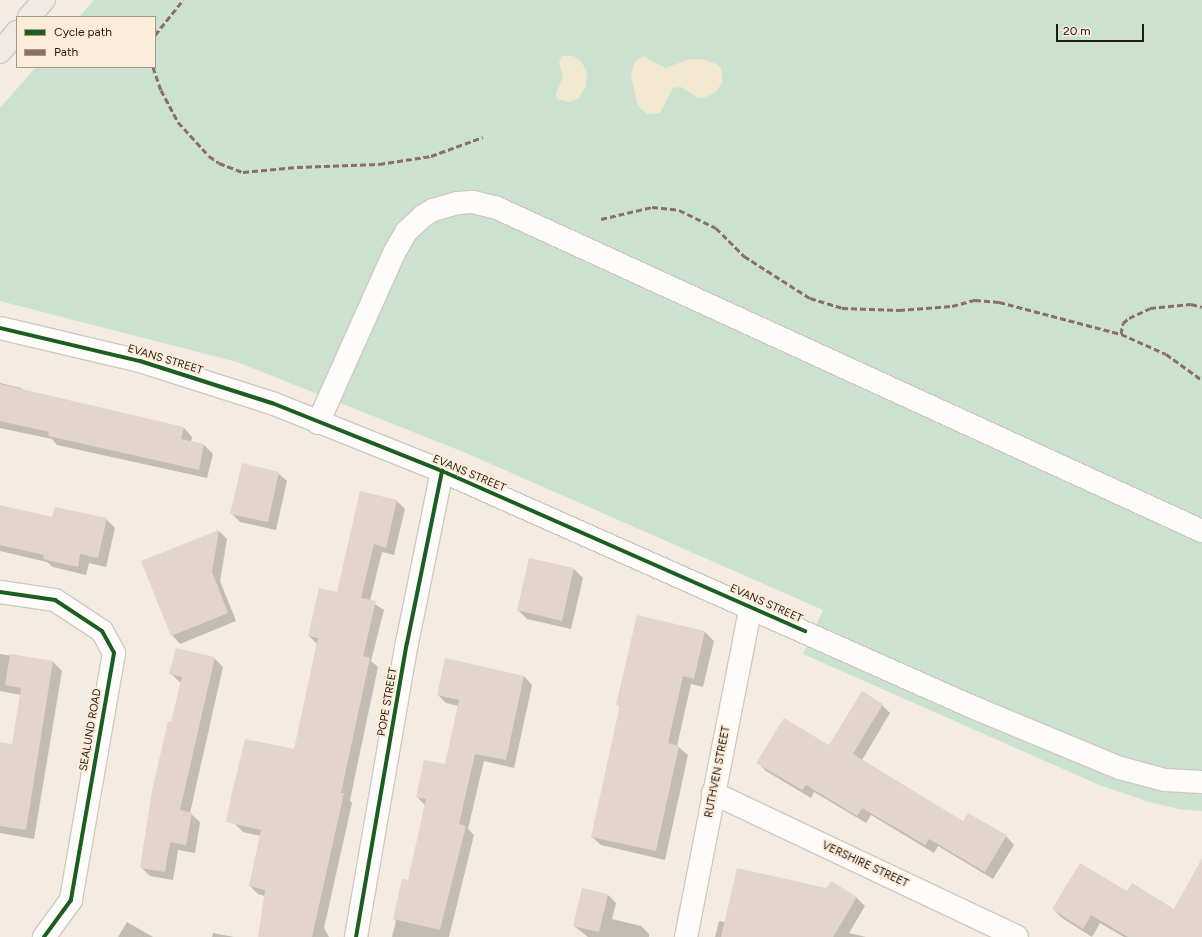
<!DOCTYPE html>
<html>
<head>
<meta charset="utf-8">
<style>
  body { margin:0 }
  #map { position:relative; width:1202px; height:937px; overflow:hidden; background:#f4ebe2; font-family:Figtree,sans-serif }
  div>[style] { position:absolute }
  .green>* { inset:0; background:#cbe2d0 }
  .sand>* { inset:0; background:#f1e8cf }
  .shadow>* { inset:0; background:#0003 }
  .building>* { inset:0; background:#e4d4cf }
  .roads { filter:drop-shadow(1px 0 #d1c9bf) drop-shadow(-1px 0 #d1c9bf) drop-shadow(0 1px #d1c9bf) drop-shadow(0 -1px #d1c9bf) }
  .minor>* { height:22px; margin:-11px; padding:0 11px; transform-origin:11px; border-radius:11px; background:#fdfcfb }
  .major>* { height:22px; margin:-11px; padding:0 11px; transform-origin:11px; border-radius:11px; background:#efe8e5 }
  .quiet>* { height:3px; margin-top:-1.5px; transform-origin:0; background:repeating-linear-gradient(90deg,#8d6e63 0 6px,transparent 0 9px) }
  .cycleway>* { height:4px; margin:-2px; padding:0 2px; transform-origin:2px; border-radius:2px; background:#1b5e20 }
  span { translate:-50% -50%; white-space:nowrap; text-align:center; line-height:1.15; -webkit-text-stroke:4px #fcecda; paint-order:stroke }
  .street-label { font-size:11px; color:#231a0f }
  .legend { position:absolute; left:16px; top:16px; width:140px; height:52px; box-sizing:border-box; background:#fcecda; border:1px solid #a59889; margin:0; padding:5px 7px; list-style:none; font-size:12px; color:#231a0f }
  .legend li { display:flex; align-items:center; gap:8px; height:20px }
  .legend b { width:20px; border:1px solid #a59889 }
  .scale { position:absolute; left:1056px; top:24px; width:88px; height:18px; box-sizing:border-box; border:2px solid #231a0f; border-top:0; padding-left:5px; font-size:12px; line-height:14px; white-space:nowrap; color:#231a0f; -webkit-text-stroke:3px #fcecda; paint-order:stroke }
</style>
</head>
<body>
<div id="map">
  <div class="green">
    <div style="clip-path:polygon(94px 0,1202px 0,1202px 811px,1179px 809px,1149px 802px,1097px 784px,803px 654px,823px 610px,466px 453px,237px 362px,0 301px,0 108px,36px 67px,155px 67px,155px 17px,79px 17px)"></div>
  </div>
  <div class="sand">
    <div style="clip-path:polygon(562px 56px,573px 56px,581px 61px,587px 72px,586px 86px,579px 98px,569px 102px,557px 99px,556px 93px,563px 77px,559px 62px)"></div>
    <div style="clip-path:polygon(643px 56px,666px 68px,689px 59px,703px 59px,716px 64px,721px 68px,723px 81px,716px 92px,704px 98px,698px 98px,681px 87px,673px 88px,660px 113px,647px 114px,638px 106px,631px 76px,634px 63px)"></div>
  </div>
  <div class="shadow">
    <div style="clip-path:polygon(0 383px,21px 388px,25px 391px,184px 428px,192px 437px,191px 442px,204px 445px,213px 454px,207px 478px,57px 445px,52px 439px,0 428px)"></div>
    <div style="clip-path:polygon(278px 473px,287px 481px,276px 530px,240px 522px,231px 513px)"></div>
    <div style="clip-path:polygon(396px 500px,405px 509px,394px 555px,382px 552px,370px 601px,384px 610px,371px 661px,378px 667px,350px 800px,352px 803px,324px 928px,329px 937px,259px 937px,265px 896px,258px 894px,250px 886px,261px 836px,243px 832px,235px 824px,295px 750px,317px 644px,309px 636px)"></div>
    <div style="clip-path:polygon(0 507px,53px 519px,106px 519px,115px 528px,106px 567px,89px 563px,86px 575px,53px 567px,47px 562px,0 551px)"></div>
    <div style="clip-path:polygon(219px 531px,227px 539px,220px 581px,236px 621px,180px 644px,172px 635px)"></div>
    <div style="clip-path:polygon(530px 559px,574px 569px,583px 578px,571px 629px,527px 619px,518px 610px)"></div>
    <div style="clip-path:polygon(637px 616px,705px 632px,714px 641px,703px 687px,691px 684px,677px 746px,688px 755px,665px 860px,601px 845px,592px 837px,620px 707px,617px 704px)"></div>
    <div style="clip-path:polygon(0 654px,53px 662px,62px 671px,34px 839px,0 833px,0 751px,13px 745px,21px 695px,0 691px)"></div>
    <div style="clip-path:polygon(214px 658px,223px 667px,190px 813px,200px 822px,195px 853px,178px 850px,173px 880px,150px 876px,141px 867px,181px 683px,171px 674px)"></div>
    <div style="clip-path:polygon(524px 676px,532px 685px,514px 768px,484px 761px,468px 829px,474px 835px,449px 937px,392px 937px,396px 921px,394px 919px,409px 881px,425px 805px,417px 797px,446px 766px,459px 706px,446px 703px,438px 695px)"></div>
    <div style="clip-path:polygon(882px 705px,890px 713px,862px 760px,964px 823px,1006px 836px,1014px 845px,993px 879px,938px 846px,934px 853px,871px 815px,866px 823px,814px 792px,811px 798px,766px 771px,758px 763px,829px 746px)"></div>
    <div style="clip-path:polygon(1127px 892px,1202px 927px,1202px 937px,1124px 937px,1100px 923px,1092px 937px,1062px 918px,1053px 909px)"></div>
    <div style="clip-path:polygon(608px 895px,616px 903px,612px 919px,641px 926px,649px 934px,649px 937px,588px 937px,574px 926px)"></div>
    <div style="clip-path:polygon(856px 897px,865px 906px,849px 933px,866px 937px,715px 937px,719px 921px,725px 922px)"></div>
    <div style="clip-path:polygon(127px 922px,153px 937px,118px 937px)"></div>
    <div style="clip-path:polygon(213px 933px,234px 937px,212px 937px)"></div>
  </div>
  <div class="building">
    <div style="clip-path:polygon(0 384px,184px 427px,181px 439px,204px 444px,199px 470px,48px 436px,49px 432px,0 421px)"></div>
    <div style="clip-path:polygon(242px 463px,279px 472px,268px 522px,230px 514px)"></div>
    <div style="clip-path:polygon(360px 491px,397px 500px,386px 548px,374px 544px,361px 598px,376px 601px,363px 656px,370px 658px,341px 793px,344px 793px,312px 937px,258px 937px,265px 890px,249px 886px,261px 830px,226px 822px,231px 797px,245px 739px,294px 749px,318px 638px,308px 636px,319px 588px,337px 592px)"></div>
    <div style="clip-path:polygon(0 505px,52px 517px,55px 507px,107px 518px,98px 558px,80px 554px,78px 567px,43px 559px,44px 555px,0 545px)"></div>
    <div style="clip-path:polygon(219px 530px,212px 572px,228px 613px,171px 636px,141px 561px)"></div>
    <div style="clip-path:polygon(529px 558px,574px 568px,562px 621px,517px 610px)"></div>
    <div style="clip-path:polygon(637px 615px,705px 631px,694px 679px,683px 676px,668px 743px,679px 746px,656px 851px,591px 837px,620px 705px,616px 705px)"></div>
    <div style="clip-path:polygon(176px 648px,215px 657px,180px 810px,192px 813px,186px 845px,170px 842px,165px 872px,140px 868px,152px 791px,168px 721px,171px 722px,182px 677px,169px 674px)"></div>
    <div style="clip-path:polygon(10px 654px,53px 661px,26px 830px,0 826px,0 742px,12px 744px,21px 688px,5px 685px)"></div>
    <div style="clip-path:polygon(445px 658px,524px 676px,506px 760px,475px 754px,459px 824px,466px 826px,440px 930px,393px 919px,402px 879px,408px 880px,426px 799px,416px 797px,424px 760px,445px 764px,459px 700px,437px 695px)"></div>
    <div style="clip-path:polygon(862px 691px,883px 704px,853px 754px,963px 821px,968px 813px,1007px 835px,985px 872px,929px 839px,925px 845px,862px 808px,857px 816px,806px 785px,802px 790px,756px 763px,784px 718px,829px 745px)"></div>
    <div style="clip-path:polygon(1202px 858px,1202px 937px,1128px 937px,1091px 915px,1083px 929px,1052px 909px,1080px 863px,1127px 891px,1132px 883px,1174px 909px)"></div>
    <div style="clip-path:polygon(737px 868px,826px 888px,831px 881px,857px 897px,833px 937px,721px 937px)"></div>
    <div style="clip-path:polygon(582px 888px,608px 894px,599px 932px,573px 926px)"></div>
  </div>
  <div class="roads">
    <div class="minor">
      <div style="left:0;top:328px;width:144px;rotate:13.3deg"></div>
      <div style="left:140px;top:361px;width:139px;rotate:17.7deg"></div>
      <div style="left:272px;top:403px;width:183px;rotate:21.8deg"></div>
      <div style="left:442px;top:471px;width:578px;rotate:23.99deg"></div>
      <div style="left:970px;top:706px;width:162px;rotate:22.5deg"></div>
      <div style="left:1120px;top:768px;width:47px;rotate:14.9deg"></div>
      <div style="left:1165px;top:780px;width:37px;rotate:3deg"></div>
      <div style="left:318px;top:423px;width:186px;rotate:-65.9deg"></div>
      <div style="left:394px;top:253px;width:24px;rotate:-60deg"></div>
      <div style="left:406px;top:232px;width:23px;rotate:-43deg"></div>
      <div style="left:423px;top:216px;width:12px;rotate:-31deg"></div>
      <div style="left:433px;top:210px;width:25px;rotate:-16deg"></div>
      <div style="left:457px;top:203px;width:16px;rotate:-4deg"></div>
      <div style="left:473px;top:202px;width:25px;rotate:14deg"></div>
      <div style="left:497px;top:208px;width:775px;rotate:24.62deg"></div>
      <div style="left:0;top:592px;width:56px;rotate:8.3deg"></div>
      <div style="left:55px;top:600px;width:56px;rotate:33.4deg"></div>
      <div style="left:102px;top:631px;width:25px;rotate:61deg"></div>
      <div style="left:114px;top:653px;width:251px;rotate:99.9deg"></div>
      <div style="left:71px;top:900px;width:46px;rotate:126.1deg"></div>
      <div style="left:713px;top:793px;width:336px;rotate:25.3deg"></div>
      <div style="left:356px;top:937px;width:298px;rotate:-80.2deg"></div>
      <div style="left:407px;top:643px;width:176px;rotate:-78.5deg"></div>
      <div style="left:686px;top:937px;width:336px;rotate:-78.9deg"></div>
    </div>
    <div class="major">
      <div style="left:29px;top:17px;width:23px;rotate:-49deg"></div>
      <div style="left:0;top:52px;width:26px;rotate:-50deg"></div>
    </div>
  </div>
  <div class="quiet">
    <div style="left:155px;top:35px;width:45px;rotate:-51.3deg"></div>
    <div style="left:153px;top:67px;width:24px;rotate:71deg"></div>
    <div style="left:161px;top:90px;width:36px;rotate:62deg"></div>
    <div style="left:178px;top:122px;width:46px;rotate:47.6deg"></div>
    <div style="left:209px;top:156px;width:12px;rotate:35deg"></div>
    <div style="left:219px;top:163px;width:26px;rotate:21deg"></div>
    <div style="left:243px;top:172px;width:54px;rotate:-5.3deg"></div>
    <div style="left:297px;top:167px;width:82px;rotate:-2.1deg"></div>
    <div style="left:379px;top:164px;width:53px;rotate:-8.7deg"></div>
    <div style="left:431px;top:156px;width:55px;rotate:-20.1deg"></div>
    <div style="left:601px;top:219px;width:52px;rotate:-13.2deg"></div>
    <div style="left:652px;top:207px;width:27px;rotate:6deg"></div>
    <div style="left:679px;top:210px;width:41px;rotate:25.9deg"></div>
    <div style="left:716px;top:228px;width:40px;rotate:45deg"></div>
    <div style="left:744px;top:256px;width:78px;rotate:32.5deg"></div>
    <div style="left:810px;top:298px;width:34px;rotate:17deg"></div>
    <div style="left:842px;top:308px;width:57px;rotate:2deg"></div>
    <div style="left:899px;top:310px;width:53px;rotate:-4.3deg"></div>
    <div style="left:952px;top:306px;width:24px;rotate:-15deg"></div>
    <div style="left:975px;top:300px;width:24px;rotate:5deg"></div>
    <div style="left:999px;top:302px;width:126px;rotate:14.7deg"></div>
    <div style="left:1121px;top:334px;width:49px;rotate:24deg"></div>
    <div style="left:1166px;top:354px;width:44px;rotate:35.8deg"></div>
    <div style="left:1121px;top:334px;width:11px;rotate:-80deg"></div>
    <div style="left:1123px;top:323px;width:8px;rotate:-40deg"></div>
    <div style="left:1129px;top:318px;width:23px;rotate:-25deg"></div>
    <div style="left:1150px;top:308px;width:41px;rotate:-5.6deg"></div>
    <div style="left:1191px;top:304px;width:11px;rotate:15deg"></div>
  </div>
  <div class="cycleway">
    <div style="left:0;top:328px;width:144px;rotate:13.3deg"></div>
    <div style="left:140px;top:361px;width:139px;rotate:17.7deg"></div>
    <div style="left:272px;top:403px;width:183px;rotate:21.8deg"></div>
    <div style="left:442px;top:471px;width:397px;rotate:23.8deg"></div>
    <div style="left:0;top:592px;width:56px;rotate:8.3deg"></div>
    <div style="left:55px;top:600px;width:56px;rotate:33.4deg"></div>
    <div style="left:102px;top:631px;width:25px;rotate:61deg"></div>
    <div style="left:114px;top:653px;width:251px;rotate:99.9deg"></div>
    <div style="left:71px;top:900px;width:46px;rotate:126.1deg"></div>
    <div style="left:356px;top:937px;width:298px;rotate:-80.2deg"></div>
    <div style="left:407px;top:643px;width:176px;rotate:-78.5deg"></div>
  </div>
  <div class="street-label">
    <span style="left:165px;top:360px;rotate:17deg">EVANS STREET</span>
    <span style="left:469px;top:474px;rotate:23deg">EVANS STREET</span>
    <span style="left:766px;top:604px;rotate:24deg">EVANS STREET</span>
    <span style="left:388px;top:702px;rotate:-80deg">POPE STREET</span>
    <span style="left:91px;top:730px;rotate:-80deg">SEALUND ROAD</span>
    <span style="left:718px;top:772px;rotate:-79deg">RUTHVEN STREET</span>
    <span style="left:865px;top:865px;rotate:25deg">VERSHIRE STREET</span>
  </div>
  <ul class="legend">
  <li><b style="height:5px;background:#1b5e20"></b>Cycle path</li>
  <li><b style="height:5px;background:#8d6e63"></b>Path</li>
  </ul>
  <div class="scale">20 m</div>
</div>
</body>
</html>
